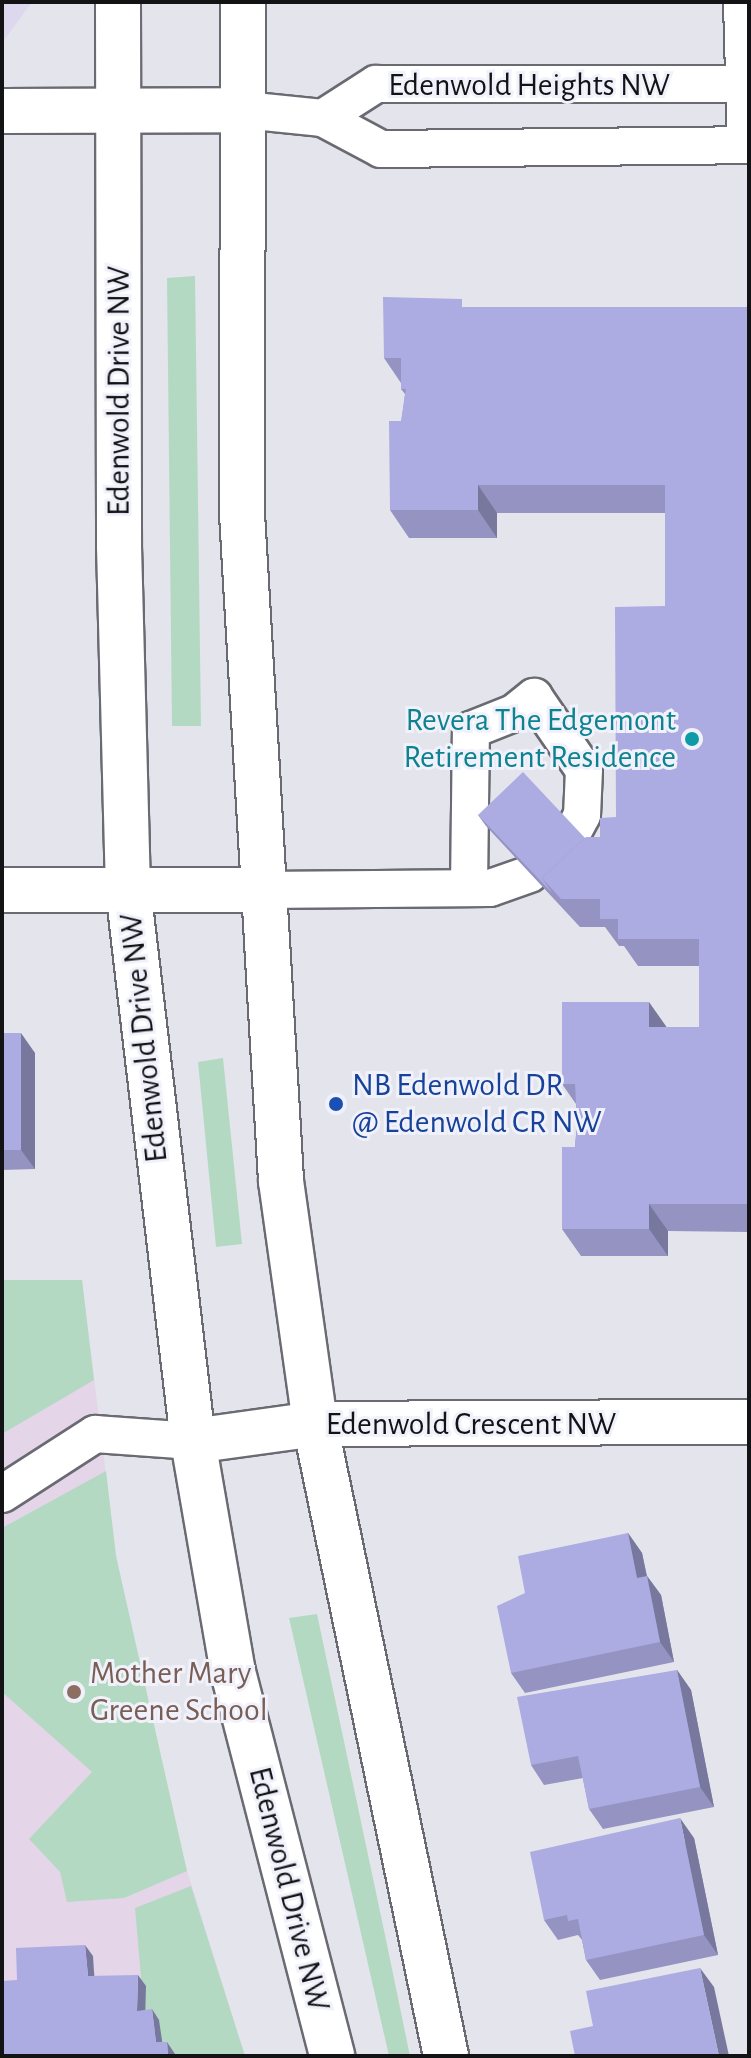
<!DOCTYPE html>
<html>
<head>
<meta charset="utf-8">
<style>
  body { margin:0 }
  #map { position:relative; width:751px; height:2058px; overflow:hidden; background:#e4e4ed; font-family:"Alegreya Sans",sans-serif }
  div>[style] { position:absolute }
  .commercial>* { inset:0; background:#ddd8ed }
  .education>* { inset:0; background:#e5d5e8 }
  .green>* { inset:0; background:#b4d9c2 }
  .roads { filter:drop-shadow(2px 0 #6a6a72) drop-shadow(-2px 0 #6a6a72) drop-shadow(0 2px #6a6a72) drop-shadow(0 -2px #6a6a72) }
  .service>* { height:36px; margin:-18px; padding:0 18px; transform-origin:18px; border-radius:18px; background:#fff }
  .minor>* { height:44px; margin:-22px; padding:0 22px; transform-origin:22px; border-radius:22px; background:#fff }
  .tertiary>* { height:44px; margin:-22px; padding:0 22px; transform-origin:22px; border-radius:22px; background:#fff }
  .wall>* { inset:0; background:#9493c2 }
  .shaded-wall>* { inset:0; background:#78789e }
  .building>* { inset:0; background:#acabe2 }
  .dots>* { width:22px; height:22px; translate:-50% -50%; box-sizing:border-box; border:4px solid #f1f1fb; border-radius:50% }
  span { translate:-50% -50%; white-space:nowrap; text-align:center; line-height:1.15; -webkit-text-stroke:6px #f1f1fb; paint-order:stroke }
  .street-label { font-size:32px; color:#131316 }
  .culture-label { font-size:32px; color:#0d838f }
  .right { translate:-100% -50%; text-align:right }
  .transit-label { font-size:32px; color:#164399 }
  .left { translate:0 -50%; text-align:left }
  .education-label { font-size:32px; color:#785e54 }
  .frame { position:absolute; inset:0; border:4px solid #131316; pointer-events:none }
</style>
</head>
<body>
<div id="map">
  <div class="commercial">
    <div style="clip-path:polygon(2px 2px,32px 2px,2px 43px)"></div>
  </div>
  <div class="education">
    <div style="clip-path:polygon(2px 1280px,82px 1280px,116px 1556px,174px 1829px,245px 2056px,2px 2056px)"></div>
  </div>
  <div class="green">
    <div style="clip-path:polygon(195px 276px,201px 726px,172px 726px,167px 278px)"></div>
    <div style="clip-path:polygon(223px 1058px,242px 1244px,216px 1247px,198px 1062px)"></div>
    <div style="clip-path:polygon(2px 1280px,82px 1280px,94px 1380px,2px 1434px)"></div>
    <div style="clip-path:polygon(106px 1471px,116px 1556px,187px 1871px,124px 1898px,67px 1902px,60px 1872px,29px 1839px,92px 1772px,2px 1692px,2px 1528px)"></div>
    <div style="clip-path:polygon(317px 1614px,385px 1935px,410px 2056px,389px 2056px,289px 1618px)"></div>
    <div style="clip-path:polygon(191px 1886px,245px 2056px,164px 2054px,145px 2023px,135px 1908px)"></div>
  </div>
  <div class="roads">
    <div class="service">
      <div style="left:742px;top:2px;width:143px;rotate:88.4deg"></div>
      <div style="left:244px;top:110px;width:79px;rotate:5.8deg"></div>
      <div style="left:323px;top:118px;width:66px;rotate:28.1deg"></div>
      <div style="left:381px;top:149px;width:368px;rotate:-0.6deg"></div>
      <div style="left:323px;top:118px;width:63px;rotate:-32.7deg"></div>
      <div style="left:376px;top:84px;width:368px"></div>
      <div style="left:469px;top:888px;width:158px;rotate:-89.3deg"></div>
      <div style="left:471px;top:730px;width:46px;rotate:-21.6deg"></div>
      <div style="left:514px;top:713px;width:26px;rotate:-39deg"></div>
      <div style="left:534px;top:697px;width:88px;rotate:55.6deg"></div>
      <div style="left:584px;top:770px;width:45px;rotate:92.5deg"></div>
      <div style="left:582px;top:815px;width:17px;rotate:118deg"></div>
      <div style="left:261px;top:890px;width:229px;rotate:-0.5deg"></div>
      <div style="left:490px;top:888px;width:42px;rotate:-19.3deg"></div>
      <div style="left:2px;top:1494px;width:111px;rotate:-32.8deg"></div>
      <div style="left:95px;top:1434px;width:98px;rotate:4.1deg"></div>
    </div>
    <div class="minor">
      <div style="left:2px;top:111px;width:242px;rotate:-0.2deg"></div>
      <div style="left:2px;top:890px;width:259px"></div>
      <div style="left:193px;top:1441px;width:123px;rotate:-7.9deg"></div>
      <div style="left:315px;top:1424px;width:434px;rotate:-0.3deg"></div>
    </div>
    <div class="tertiary">
      <div style="left:118px;top:2px;width:544px;rotate:89.89deg"></div>
      <div style="left:119px;top:546px;width:343px;rotate:88.5deg"></div>
      <div style="left:128px;top:889px;width:556px;rotate:83.28deg"></div>
      <div style="left:193px;top:1441px;width:234px;rotate:80.2deg"></div>
      <div style="left:233px;top:1672px;width:397px;rotate:75.5deg"></div>
      <div style="left:243px;top:2px;width:512px;rotate:90.11deg"></div>
      <div style="left:242px;top:514px;width:668px;rotate:86.65deg"></div>
      <div style="left:281px;top:1181px;width:245px;rotate:82deg"></div>
      <div style="left:315px;top:1424px;width:645px;rotate:78.29deg"></div>
    </div>
  </div>
  <div class="wall">
    <div style="clip-path:polygon(468px 307px,749px 307px,749px 1232px,668px 1231px,668px 1256px,581px 1256px,562px 1229px,575px 1147px,577px 1123px,576px 1104px,562px 1084px,667px 1027px,699px 1027px,699px 966px,638px 966px,624px 946px,619px 946px,605px 927px,580px 927px,486px 826px,478px 815px,585px 838px,600px 837px,616px 817px,665px 606px,665px 513px,497px 513px,497px 538px,409px 538px,390px 510px,405px 394px,401px 389px,401px 383px,384px 358px)"></div>
    <div style="clip-path:polygon(2px 1033px,35px 1053px,35px 1169px,2px 1170px)"></div>
    <div style="clip-path:polygon(628px 1533px,642px 1553px,647px 1576px,661px 1595px,674px 1662px,525px 1693px,511px 1673px,525px 1593px)"></div>
    <div style="clip-path:polygon(677px 1670px,691px 1690px,714px 1807px,603px 1829px,589px 1809px,583px 1778px,544px 1785px,531px 1765px)"></div>
    <div style="clip-path:polygon(694px 1838px,718px 1955px,600px 1980px,586px 1960px,582px 1940px,578px 1935px,558px 1940px,544px 1920px)"></div>
  </div>
  <div class="shaded-wall">
    <div style="clip-path:polygon(2px 293px,4px 295px,4px 450px,2px 447px)"></div>
    <div style="clip-path:polygon(478px 485px,497px 513px,497px 538px,478px 510px)"></div>
    <div style="clip-path:polygon(649px 1002px,668px 1029px,649px 1027px)"></div>
    <div style="clip-path:polygon(21px 1033px,35px 1053px,35px 1169px,21px 1150px)"></div>
    <div style="clip-path:polygon(649px 1204px,668px 1231px,668px 1256px,649px 1229px)"></div>
    <div style="clip-path:polygon(628px 1533px,642px 1553px,651px 1597px,637px 1578px)"></div>
    <div style="clip-path:polygon(647px 1576px,661px 1595px,674px 1662px,660px 1642px)"></div>
    <div style="clip-path:polygon(677px 1670px,691px 1690px,714px 1807px,700px 1787px)"></div>
    <div style="clip-path:polygon(680px 1818px,694px 1838px,718px 1955px,704px 1935px)"></div>
    <div style="clip-path:polygon(85px 1945px,93px 1956px,95px 1987px,88px 1976px)"></div>
    <div style="clip-path:polygon(700px 1968px,714px 1987px,729px 2056px,719px 2056px)"></div>
    <div style="clip-path:polygon(138px 1975px,146px 1986px,145px 2022px,137px 2011px)"></div>
    <div style="clip-path:polygon(152px 2009px,159px 2020px,164px 2054px,156px 2042px)"></div>
    <div style="clip-path:polygon(167px 2042px,175px 2054px,175px 2056px,168px 2056px)"></div>
  </div>
  <div class="building">
    <div style="clip-path:polygon(383px 297px,462px 299px,462px 307px,749px 307px,749px 1204px,649px 1204px,649px 1229px,562px 1229px,562px 1147px,575px 1147px,577px 1123px,575px 1084px,562px 1084px,562px 1002px,649px 1002px,649px 1027px,699px 1027px,699px 939px,618px 939px,618px 919px,600px 919px,600px 899px,561px 899px,542px 878px,586px 837px,600px 837px,600px 818px,616px 817px,615px 607px,665px 606px,665px 485px,478px 485px,478px 510px,390px 510px,389px 421px,401px 421px,406px 389px,401px 389px,401px 358px,384px 358px)"></div>
    <div style="clip-path:polygon(523px 772px,585px 838px,542px 878px,553px 894px,478px 815px)"></div>
    <div style="clip-path:polygon(2px 1033px,21px 1033px,21px 1150px,2px 1150px)"></div>
    <div style="clip-path:polygon(628px 1533px,637px 1578px,647px 1576px,660px 1642px,511px 1673px,497px 1606px,525px 1593px,518px 1556px)"></div>
    <div style="clip-path:polygon(677px 1670px,700px 1787px,589px 1809px,578px 1756px,531px 1765px,517px 1697px)"></div>
    <div style="clip-path:polygon(680px 1818px,704px 1935px,586px 1960px,578px 1919px,568px 1921px,567px 1915px,544px 1920px,530px 1852px)"></div>
    <div style="clip-path:polygon(85px 1945px,88px 1976px,138px 1975px,137px 2011px,152px 2009px,156px 2042px,167px 2042px,168px 2056px,2px 2056px,2px 1981px,17px 1980px,16px 1948px)"></div>
    <div style="clip-path:polygon(700px 1968px,719px 2056px,575px 2056px,570px 2031px,593px 2026px,586px 1991px)"></div>
  </div>
  <div class="dots">
    <div style="left:692px;top:739px;background:#0f9aa8"></div>
    <div style="left:336px;top:1104px;background:#1a4fb4"></div>
    <div style="left:74px;top:1692px;background:#8d6e63"></div>
  </div>
  <div class="street-label">
    <span style="left:529px;top:85px">Edenwold Heights NW</span>
    <span style="left:119px;top:391px;rotate:-90deg">Edenwold Drive NW</span>
    <span style="left:144px;top:1038px;rotate:-96deg">Edenwold Drive NW</span>
    <span style="left:471px;top:1424px">Edenwold Crescent NW</span>
    <span style="left:289px;top:1889px;rotate:76deg">Edenwold Drive NW</span>
  </div>
  <div class="culture-label">
    <span class="right" style="left:676px;top:739px">Revera The Edgemont<br>Retirement Residence</span>
  </div>
  <div class="transit-label">
    <span class="left" style="left:352px;top:1104px">NB Edenwold DR<br>@ Edenwold CR NW</span>
  </div>
  <div class="education-label">
    <span class="left" style="left:90px;top:1692px">Mother Mary<br>Greene School</span>
  </div>
  <div class="frame"></div>
</div>
</body>
</html>
